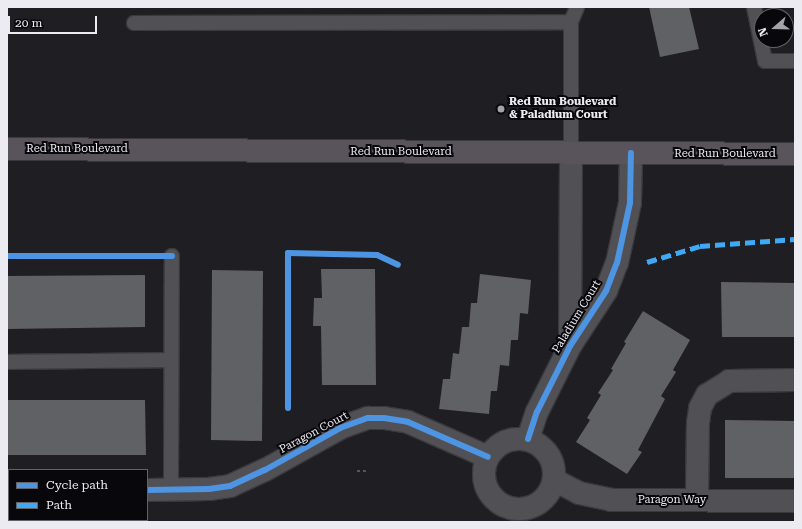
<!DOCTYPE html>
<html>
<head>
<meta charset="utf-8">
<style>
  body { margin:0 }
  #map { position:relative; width:802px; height:529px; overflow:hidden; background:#1f1e23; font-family:"Roboto Serif",serif }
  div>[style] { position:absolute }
  .building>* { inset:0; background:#606164 }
  .path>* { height:2.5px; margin-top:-1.25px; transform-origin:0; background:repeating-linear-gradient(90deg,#56555a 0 3px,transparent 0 6px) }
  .roads { filter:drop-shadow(1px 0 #3a393d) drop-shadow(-1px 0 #3a393d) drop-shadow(0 1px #3a393d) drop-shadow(0 -1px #3a393d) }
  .lane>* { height:14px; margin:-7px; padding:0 7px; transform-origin:7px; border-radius:7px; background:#515054 }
  .street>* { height:22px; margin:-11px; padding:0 11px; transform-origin:11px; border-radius:11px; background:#515054 }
  .street>.ring { margin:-11px; padding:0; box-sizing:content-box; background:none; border:22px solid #515054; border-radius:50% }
  .secondary>* { height:22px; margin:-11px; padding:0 11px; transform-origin:11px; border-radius:11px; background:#59545c }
  .quiet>* { height:5px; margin-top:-2.5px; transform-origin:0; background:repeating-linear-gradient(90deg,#3fa9f5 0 10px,transparent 0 15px) }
  .cycleway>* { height:6px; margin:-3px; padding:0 3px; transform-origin:3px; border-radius:3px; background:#4d94e3 }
  .dots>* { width:11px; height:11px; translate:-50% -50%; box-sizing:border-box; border:2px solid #08070b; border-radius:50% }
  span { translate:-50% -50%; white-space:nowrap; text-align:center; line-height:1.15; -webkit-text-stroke:4px #08070b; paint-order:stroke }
  .poi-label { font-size:11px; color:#ecebf1; font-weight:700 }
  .left { translate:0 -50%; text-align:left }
  .street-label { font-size:11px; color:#ecebf1 }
  .frame { position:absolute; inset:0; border:8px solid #ecebf1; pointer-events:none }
  .legend { position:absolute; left:8px; top:469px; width:140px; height:52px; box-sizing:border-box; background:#08070b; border:1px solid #636267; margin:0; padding:5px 7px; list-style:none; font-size:12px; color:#ecebf1 }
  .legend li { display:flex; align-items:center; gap:8px; height:20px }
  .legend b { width:20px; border:1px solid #636267 }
  .north { position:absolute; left:754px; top:8px; width:40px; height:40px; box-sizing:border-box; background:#08070b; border:1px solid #636267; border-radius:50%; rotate:250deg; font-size:11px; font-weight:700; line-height:16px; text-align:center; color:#ecebf1 }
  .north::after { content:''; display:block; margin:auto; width:14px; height:18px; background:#a4a3a9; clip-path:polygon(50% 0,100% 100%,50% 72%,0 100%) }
  .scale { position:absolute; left:8px; top:16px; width:89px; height:18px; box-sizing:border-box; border:2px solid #ecebf1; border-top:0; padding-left:5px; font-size:12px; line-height:14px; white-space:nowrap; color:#ecebf1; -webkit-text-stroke:3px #08070b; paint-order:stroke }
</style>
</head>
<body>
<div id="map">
  <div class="building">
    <div style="clip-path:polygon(649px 7px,689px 7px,699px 49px,660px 57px)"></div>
    <div style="clip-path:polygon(321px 269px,375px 269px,376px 385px,322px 385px,321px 326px,313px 326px,314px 298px,322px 298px)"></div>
    <div style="clip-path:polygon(212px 270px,263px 271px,262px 441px,211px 440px)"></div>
    <div style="clip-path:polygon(480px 274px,531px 280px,528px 314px,520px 313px,518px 340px,511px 340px,509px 366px,500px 365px,497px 391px,491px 391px,489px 414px,439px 409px,443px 379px,450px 379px,453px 353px,459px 354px,462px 327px,469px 327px,471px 303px,477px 303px)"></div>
    <div style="clip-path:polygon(145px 275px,145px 327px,7px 329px,7px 276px)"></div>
    <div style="clip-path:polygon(721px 282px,795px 283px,795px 337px,722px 337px)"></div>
    <div style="clip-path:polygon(643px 311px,690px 340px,673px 370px,676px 372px,661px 396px,665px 399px,638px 450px,642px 452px,627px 474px,576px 442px,590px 420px,587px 418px,601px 395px,598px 393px,613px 370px,611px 369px,626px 343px,624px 342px)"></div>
    <div style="clip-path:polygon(7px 400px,145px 400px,146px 455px,7px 455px)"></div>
    <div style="clip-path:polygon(725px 420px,795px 421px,795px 478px,725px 478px)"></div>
  </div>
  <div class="path">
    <div style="left:357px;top:471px;width:11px"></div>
  </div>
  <div class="roads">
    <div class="lane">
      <div style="left:754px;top:7px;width:55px;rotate:78.5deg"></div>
      <div style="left:765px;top:61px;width:30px"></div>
      <div style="left:134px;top:23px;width:437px;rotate:-0.1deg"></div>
      <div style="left:571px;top:153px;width:131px;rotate:-90deg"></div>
      <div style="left:571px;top:22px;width:16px;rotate:-68deg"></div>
      <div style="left:7px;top:362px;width:164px;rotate:-0.7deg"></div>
      <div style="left:171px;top:490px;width:234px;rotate:-89.8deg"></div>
    </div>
    <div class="street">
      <div style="left:570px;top:346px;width:193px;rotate:-89.7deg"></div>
      <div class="ring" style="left:484px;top:439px;width:48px;height:48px"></div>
      <div style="left:528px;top:439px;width:28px;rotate:-72deg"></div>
      <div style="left:537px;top:412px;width:74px;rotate:-63.4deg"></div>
      <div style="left:570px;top:346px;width:66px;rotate:-56.8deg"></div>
      <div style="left:606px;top:291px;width:30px;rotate:-69deg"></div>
      <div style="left:617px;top:263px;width:61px;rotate:-77.8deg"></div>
      <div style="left:630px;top:203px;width:50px;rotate:-88.9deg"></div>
      <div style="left:554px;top:480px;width:28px;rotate:27deg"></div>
      <div style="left:579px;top:493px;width:33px;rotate:12deg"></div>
      <div style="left:611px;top:500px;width:184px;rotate:0.3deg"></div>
      <div style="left:7px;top:489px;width:2px"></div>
      <div style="left:147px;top:490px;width:62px;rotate:-0.9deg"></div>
      <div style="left:209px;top:489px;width:21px;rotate:-8deg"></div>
      <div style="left:230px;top:486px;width:38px;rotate:-25deg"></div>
      <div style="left:265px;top:470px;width:86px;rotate:-29.2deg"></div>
      <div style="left:340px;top:428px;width:30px;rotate:-20deg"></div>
      <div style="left:368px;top:418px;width:16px"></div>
      <div style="left:384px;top:418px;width:24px;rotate:9deg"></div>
      <div style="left:408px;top:422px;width:87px;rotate:23.6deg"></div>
      <div style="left:697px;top:500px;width:77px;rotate:-89.3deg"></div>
      <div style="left:698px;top:423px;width:15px;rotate:-82deg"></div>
      <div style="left:700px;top:408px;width:15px;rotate:-62deg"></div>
      <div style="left:707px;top:395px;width:26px;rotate:-32deg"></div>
      <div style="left:729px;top:381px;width:66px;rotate:-0.9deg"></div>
    </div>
    <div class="secondary">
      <div style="left:7px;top:149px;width:788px;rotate:0.36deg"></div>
    </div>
  </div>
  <div class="quiet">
    <div style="left:647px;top:262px;width:55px;rotate:-16.8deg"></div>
    <div style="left:700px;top:246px;width:95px;rotate:-4.2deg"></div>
  </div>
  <div class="cycleway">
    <div style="left:7px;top:256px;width:165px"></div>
    <div style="left:288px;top:408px;width:155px;rotate:-90deg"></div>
    <div style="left:288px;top:253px;width:89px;rotate:1.3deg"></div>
    <div style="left:377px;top:255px;width:23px;rotate:25deg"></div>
    <div style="left:528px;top:439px;width:28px;rotate:-72deg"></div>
    <div style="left:537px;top:412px;width:74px;rotate:-63.4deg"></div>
    <div style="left:570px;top:346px;width:66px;rotate:-56.8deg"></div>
    <div style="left:606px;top:291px;width:30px;rotate:-69deg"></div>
    <div style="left:617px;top:263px;width:61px;rotate:-77.8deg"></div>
    <div style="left:630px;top:203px;width:50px;rotate:-88.9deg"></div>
    <div style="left:147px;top:490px;width:62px;rotate:-0.9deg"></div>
    <div style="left:209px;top:489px;width:21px;rotate:-8deg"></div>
    <div style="left:230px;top:486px;width:38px;rotate:-25deg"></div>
    <div style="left:265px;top:470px;width:86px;rotate:-29.2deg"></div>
    <div style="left:340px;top:428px;width:30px;rotate:-20deg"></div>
    <div style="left:368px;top:418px;width:16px"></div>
    <div style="left:384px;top:418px;width:24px;rotate:9deg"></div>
    <div style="left:408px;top:422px;width:87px;rotate:23.6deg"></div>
  </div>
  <div class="dots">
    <div style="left:501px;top:109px;background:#a4a3a9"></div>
  </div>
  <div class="poi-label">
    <span class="left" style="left:509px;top:109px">Red Run Boulevard<br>&amp; Paladium Court</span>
  </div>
  <div class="street-label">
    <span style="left:77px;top:149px">Red Run Boulevard</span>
    <span style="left:401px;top:152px">Red Run Boulevard</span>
    <span style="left:725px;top:154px">Red Run Boulevard</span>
    <span style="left:577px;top:317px;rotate:-59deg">Paladium Court</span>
    <span style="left:314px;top:433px;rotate:-28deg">Paragon Court</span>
    <span style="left:672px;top:500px">Paragon Way</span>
  </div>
  <div class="frame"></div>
  <ul class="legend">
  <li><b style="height:5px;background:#4d94e3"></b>Cycle path</li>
  <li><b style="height:5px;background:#3fa9f5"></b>Path</li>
  </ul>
  <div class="north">N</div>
  <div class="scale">20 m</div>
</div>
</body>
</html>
